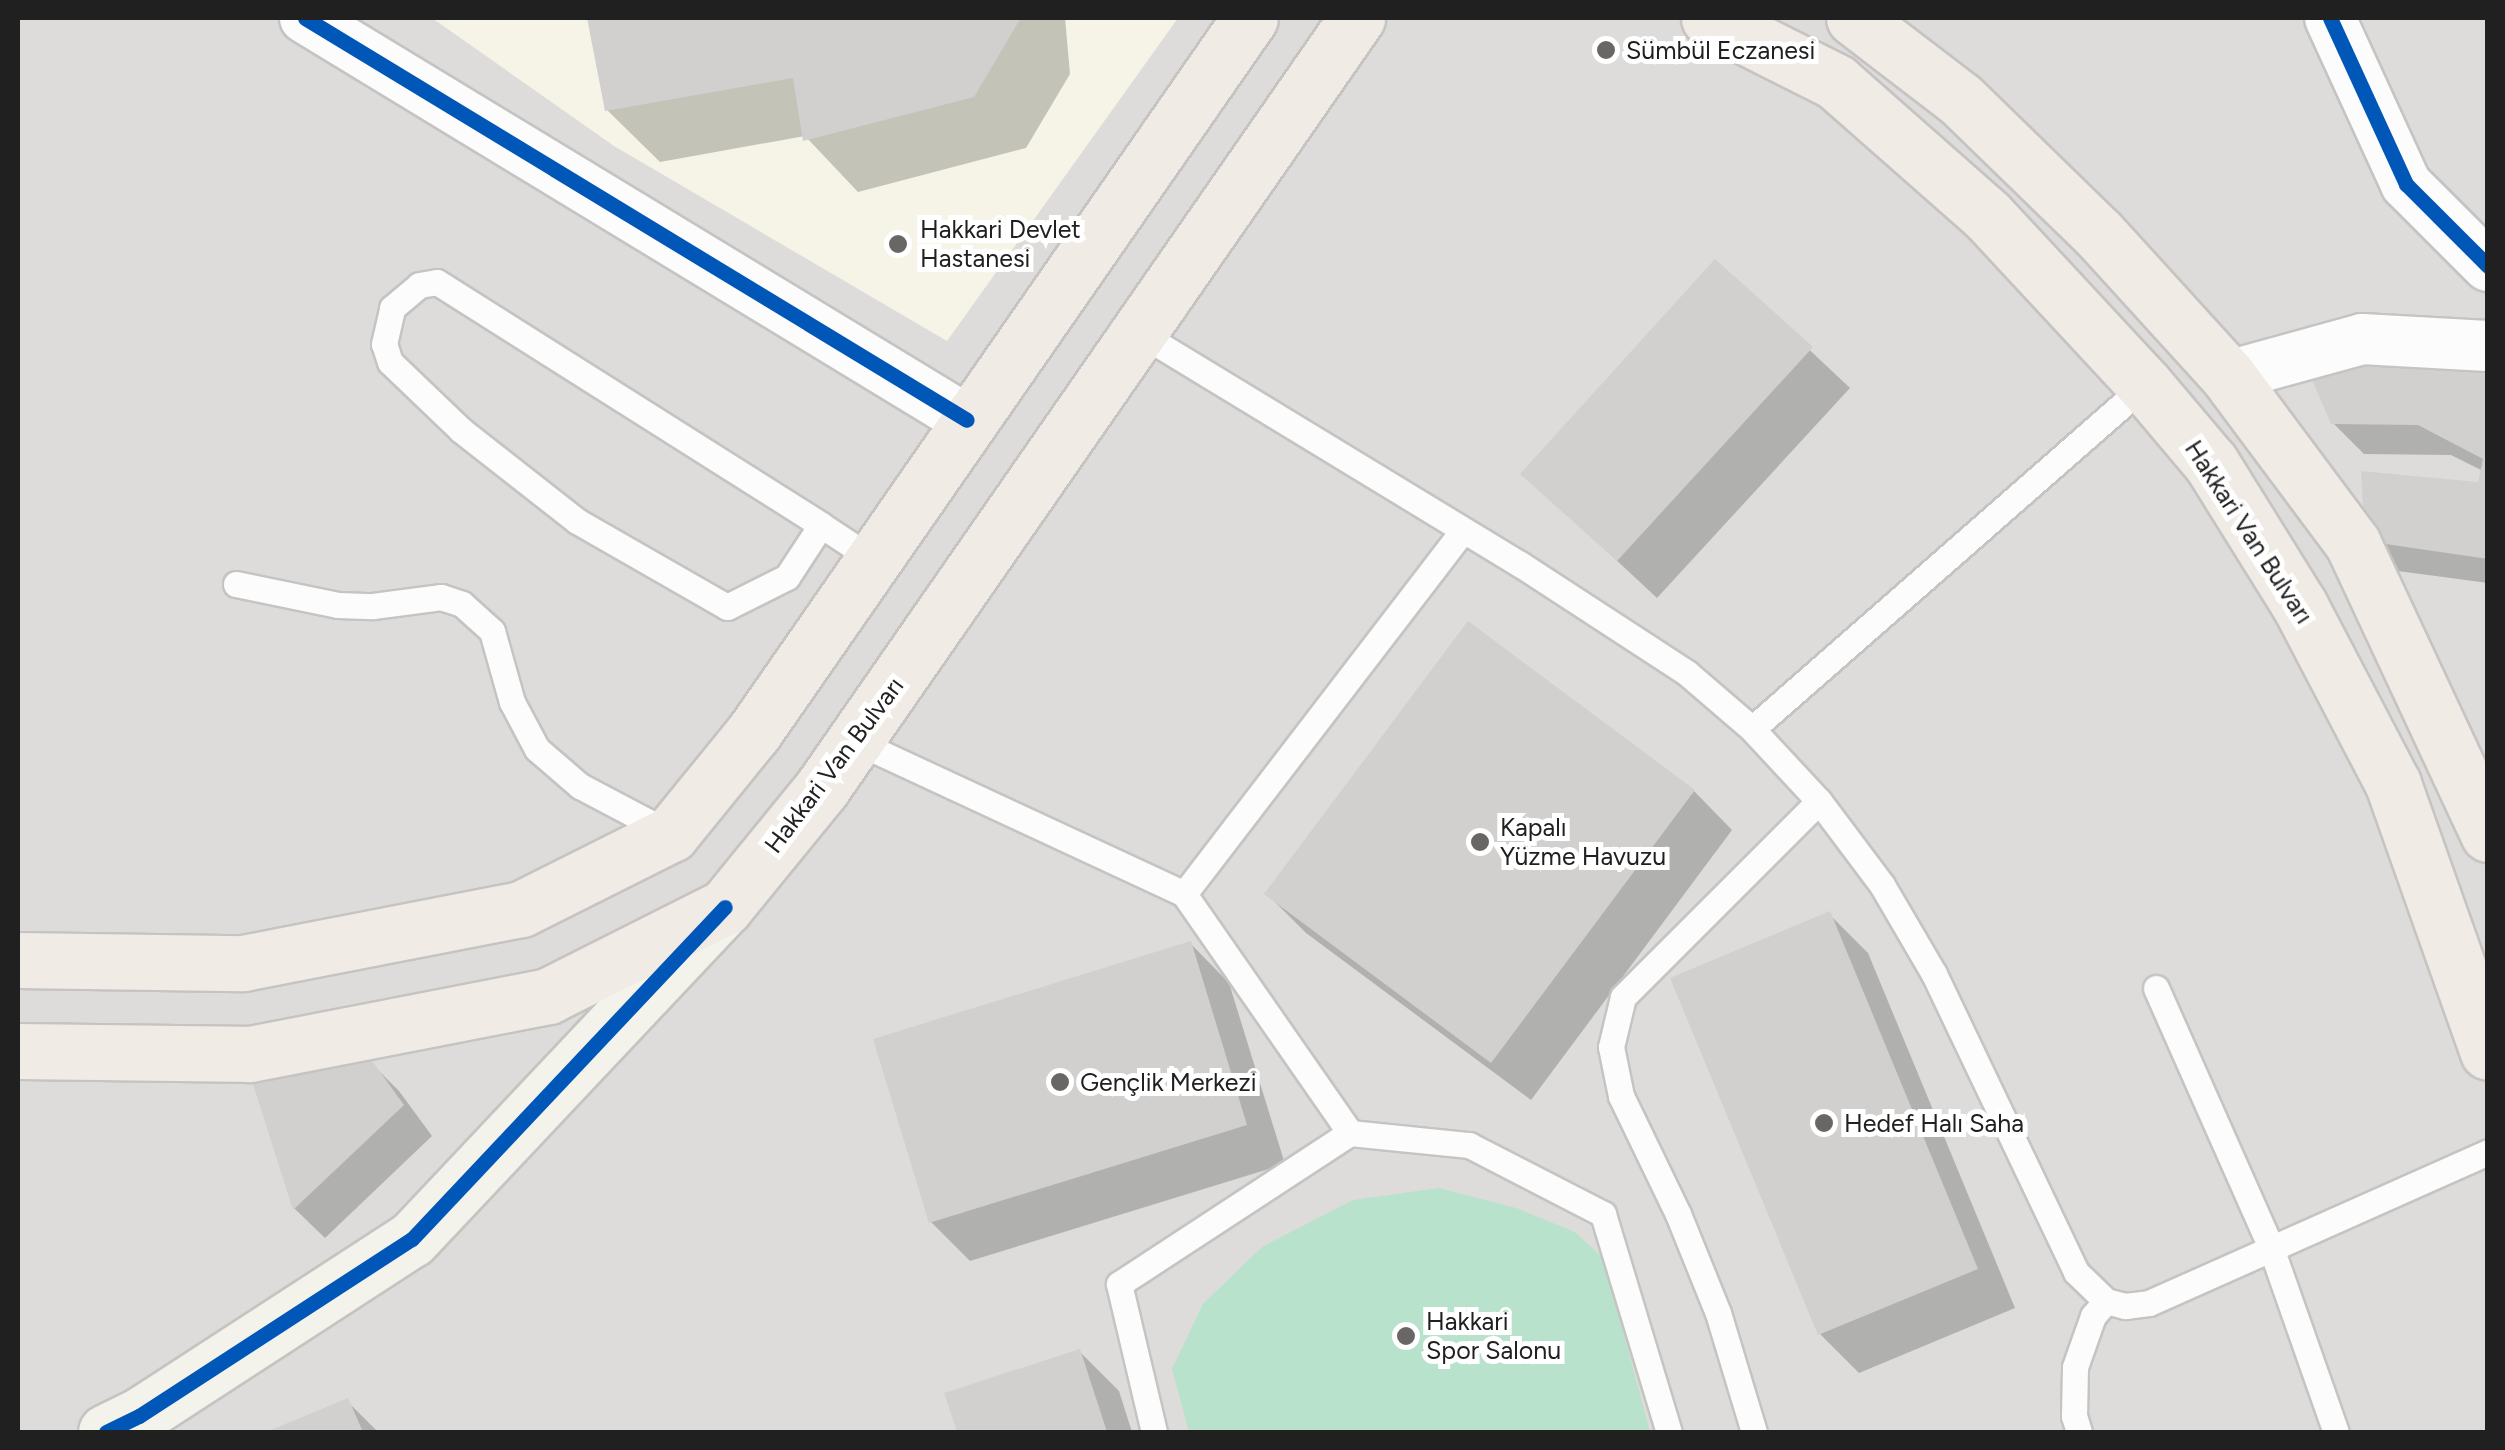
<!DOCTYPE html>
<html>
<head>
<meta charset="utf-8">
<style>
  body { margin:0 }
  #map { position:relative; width:2505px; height:1450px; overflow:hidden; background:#eeece9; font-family:Figtree,sans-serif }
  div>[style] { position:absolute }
  .residential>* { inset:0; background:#dddcda }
  .education>* { inset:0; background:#f6f4e6 }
  .pitch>* { inset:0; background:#b8e2cb }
  .shadow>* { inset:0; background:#0003 }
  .building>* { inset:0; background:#d2d0ce }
  .roads { filter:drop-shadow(2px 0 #c5c4c3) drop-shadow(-2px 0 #c5c4c3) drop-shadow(0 2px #c5c4c3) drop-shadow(0 -2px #c5c4c3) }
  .lane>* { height:25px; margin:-12.5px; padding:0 12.5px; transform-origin:12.5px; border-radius:12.5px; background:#fcfcfc }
  .street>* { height:50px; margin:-25px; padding:0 25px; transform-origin:25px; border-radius:25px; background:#fcfcfc }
  .secondary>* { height:55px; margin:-27.5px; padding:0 27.5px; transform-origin:27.5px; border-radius:27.5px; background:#f3f3ec }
  .primary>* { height:55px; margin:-27.5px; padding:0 27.5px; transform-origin:27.5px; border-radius:27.5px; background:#f1ebe6 }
  .cycleway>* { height:15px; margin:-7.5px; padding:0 7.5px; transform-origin:7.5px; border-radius:7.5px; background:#0057b8 }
  .dots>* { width:28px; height:28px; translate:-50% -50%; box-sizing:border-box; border:5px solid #fff; border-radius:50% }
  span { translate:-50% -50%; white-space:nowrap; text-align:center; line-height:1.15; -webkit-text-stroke:10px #fff; paint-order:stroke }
  .poi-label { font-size:25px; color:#202020 }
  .left { translate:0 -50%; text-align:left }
  .street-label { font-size:25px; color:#202020 }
  .frame { position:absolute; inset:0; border:20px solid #202020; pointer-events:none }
</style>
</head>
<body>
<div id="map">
  <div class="residential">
    <div style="clip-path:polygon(18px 18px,2487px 18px,2487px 1432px,18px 1432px)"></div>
  </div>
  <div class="education">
    <div style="clip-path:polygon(432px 18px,1178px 18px,947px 341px,614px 146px)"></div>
  </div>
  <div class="pitch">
    <div style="clip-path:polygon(1439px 1188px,1516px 1208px,1575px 1232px,1604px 1259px,1650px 1432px,1189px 1432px,1172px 1369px,1203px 1304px,1262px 1247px,1353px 1200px)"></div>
  </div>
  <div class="shadow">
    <div style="clip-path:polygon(589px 18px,1065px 18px,1070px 74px,1026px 148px,858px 192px,805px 136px,660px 162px,607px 110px)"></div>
    <div style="clip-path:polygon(1716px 262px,1850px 388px,1657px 598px,1524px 474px)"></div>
    <div style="clip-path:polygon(2488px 374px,2488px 583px,2398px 571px,2367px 540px,2480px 484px,2483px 471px,2451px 455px,2364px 454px,2333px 423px)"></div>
    <div style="clip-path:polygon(1694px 791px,1732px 830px,1531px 1100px,1306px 933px,1267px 894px)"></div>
    <div style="clip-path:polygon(1829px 914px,1868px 953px,2015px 1308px,1859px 1373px,1820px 1334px)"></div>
    <div style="clip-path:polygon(1191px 944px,1229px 983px,1285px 1164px,970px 1261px,931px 1222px)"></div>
    <div style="clip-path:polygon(369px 1061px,399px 1091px,432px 1136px,325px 1238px,295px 1209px,257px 1086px)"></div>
    <div style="clip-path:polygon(1080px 1352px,1119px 1391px,1132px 1432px,960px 1432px,947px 1394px)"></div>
    <div style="clip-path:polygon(347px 1401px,378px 1432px,273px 1432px)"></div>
  </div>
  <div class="building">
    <div style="clip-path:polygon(587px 18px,1018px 18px,1019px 21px,974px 97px,803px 141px,793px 78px,605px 111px)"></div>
    <div style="clip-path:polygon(1715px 259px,1813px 347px,1617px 561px,1520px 474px)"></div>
    <div style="clip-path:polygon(2458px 349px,2488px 371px,2488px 559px,2365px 541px,2361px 471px,2478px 482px,2483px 459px,2418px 425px,2331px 424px,2310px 375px)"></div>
    <div style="clip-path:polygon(1468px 621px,1695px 790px,1491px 1063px,1264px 894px)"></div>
    <div style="clip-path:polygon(1830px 911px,1978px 1269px,1818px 1335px,1670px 978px)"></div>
    <div style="clip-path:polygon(1191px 941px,1247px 1125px,929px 1223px,873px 1039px)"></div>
    <div style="clip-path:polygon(370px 1058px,404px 1105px,293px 1210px,253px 1084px)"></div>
    <div style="clip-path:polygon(1080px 1349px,1107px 1432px,957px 1432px,944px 1393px)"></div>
    <div style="clip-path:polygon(348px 1398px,363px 1432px,266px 1432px)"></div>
  </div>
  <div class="roads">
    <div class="lane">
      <div style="left:1138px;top:332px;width:447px;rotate:31.3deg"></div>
      <div style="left:1520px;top:564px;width:199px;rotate:33.1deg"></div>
      <div style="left:1687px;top:673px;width:86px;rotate:40.7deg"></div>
      <div style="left:1752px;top:729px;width:98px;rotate:47.1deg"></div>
      <div style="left:1819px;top:801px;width:105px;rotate:53.1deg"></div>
      <div style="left:1882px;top:885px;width:103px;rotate:59.7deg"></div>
      <div style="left:1934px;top:974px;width:330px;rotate:64.5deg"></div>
      <div style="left:2076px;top:1272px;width:42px;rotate:44deg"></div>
      <div style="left:2106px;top:1301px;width:20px;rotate:15deg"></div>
      <div style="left:2125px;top:1306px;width:24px;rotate:-7deg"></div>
      <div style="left:2149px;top:1303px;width:371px;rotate:-24deg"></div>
      <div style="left:821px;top:525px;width:62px;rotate:123.2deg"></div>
      <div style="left:787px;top:577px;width:67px;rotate:153.4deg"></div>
      <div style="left:727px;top:607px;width:173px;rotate:-150.2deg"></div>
      <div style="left:577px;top:521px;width:147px;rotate:-141.9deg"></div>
      <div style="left:461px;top:430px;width:98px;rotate:-136.2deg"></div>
      <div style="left:390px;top:362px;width:19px;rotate:-108deg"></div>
      <div style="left:384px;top:344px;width:37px;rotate:-77deg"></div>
      <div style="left:392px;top:308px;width:35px;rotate:-40deg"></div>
      <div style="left:419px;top:285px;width:18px;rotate:-9deg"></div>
      <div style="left:437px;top:282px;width:454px;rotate:32.3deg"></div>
      <div style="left:821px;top:525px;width:64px;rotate:33.4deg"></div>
      <div style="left:236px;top:584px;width:104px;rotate:11.6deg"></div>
      <div style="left:338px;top:605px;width:35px;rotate:2deg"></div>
      <div style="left:373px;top:606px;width:69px;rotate:-7.5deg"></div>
      <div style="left:441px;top:597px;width:22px;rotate:18deg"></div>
      <div style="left:462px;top:604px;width:40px;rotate:42deg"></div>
      <div style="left:492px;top:631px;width:74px;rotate:74.3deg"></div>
      <div style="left:512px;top:702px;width:53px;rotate:62deg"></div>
      <div style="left:537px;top:749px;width:57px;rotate:40.7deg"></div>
      <div style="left:580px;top:786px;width:103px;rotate:27.8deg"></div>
      <div style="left:1752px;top:729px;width:522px;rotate:-41.2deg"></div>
      <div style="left:855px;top:741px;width:363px;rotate:24.9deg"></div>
      <div style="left:1184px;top:894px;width:291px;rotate:55.2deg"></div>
      <div style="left:1184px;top:894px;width:458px;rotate:-52.5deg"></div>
      <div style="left:2156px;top:988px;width:281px;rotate:66.1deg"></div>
      <div style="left:2270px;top:1245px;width:198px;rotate:70.6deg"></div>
      <div style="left:1154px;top:1432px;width:152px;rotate:-103.3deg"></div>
      <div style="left:1119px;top:1284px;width:276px;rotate:-33.2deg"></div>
      <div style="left:1350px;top:1133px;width:120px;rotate:5.8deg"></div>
      <div style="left:1469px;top:1145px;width:151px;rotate:27.2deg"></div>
      <div style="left:1603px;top:1214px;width:228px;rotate:73.2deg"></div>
      <div style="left:1754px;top:1432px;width:124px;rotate:-106.8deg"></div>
      <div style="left:1718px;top:1313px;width:107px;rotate:-112deg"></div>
      <div style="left:1678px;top:1214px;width:131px;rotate:-115.8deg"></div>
      <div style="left:1621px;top:1096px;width:50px;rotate:-101.5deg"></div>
      <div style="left:1611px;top:1047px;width:51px;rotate:-76.5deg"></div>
      <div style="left:1623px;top:997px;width:277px;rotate:-45deg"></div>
      <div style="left:2079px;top:1432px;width:17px;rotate:-107deg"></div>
      <div style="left:2074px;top:1416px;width:49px;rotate:-88.8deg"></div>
      <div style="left:2075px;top:1367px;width:54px;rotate:-70.6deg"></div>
      <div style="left:2093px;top:1316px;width:20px;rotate:-49deg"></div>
    </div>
    <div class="street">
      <div style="left:305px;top:18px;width:774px;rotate:31.27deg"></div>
      <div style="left:2330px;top:18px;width:183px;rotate:65.4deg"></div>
      <div style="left:2406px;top:184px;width:116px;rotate:45deg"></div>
      <div style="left:2228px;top:376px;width:139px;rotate:-15.4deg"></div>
      <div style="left:2362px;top:339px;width:126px;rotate:3.2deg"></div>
    </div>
    <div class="secondary">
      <div style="left:106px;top:1432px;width:37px;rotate:-26deg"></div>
      <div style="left:139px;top:1416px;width:325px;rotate:-33deg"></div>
      <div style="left:412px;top:1239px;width:448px;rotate:-46.7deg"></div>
    </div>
    <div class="primary">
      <div style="left:1709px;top:18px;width:142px;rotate:26.7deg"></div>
      <div style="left:1836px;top:82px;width:201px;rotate:41.4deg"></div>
      <div style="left:1987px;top:215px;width:232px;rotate:47.1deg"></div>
      <div style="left:2145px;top:385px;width:102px;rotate:49.8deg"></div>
      <div style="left:2211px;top:463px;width:168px;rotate:58.1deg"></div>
      <div style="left:2300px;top:606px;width:201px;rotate:62.4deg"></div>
      <div style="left:2393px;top:784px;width:284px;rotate:70.5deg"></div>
      <div style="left:1854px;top:18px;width:133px;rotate:37.4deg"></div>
      <div style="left:1960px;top:99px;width:192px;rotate:44.2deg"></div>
      <div style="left:2098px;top:233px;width:193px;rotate:47.7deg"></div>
      <div style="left:2228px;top:376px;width:209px;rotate:53.3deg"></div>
      <div style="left:2353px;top:544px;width:320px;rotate:65deg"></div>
      <div style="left:18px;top:960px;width:225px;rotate:0.8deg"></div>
      <div style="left:243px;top:963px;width:283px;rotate:-11deg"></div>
      <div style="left:521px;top:909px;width:168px;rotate:-26.6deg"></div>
      <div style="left:671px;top:834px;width:132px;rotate:-50.9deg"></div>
      <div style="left:754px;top:732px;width:869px;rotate:-55.21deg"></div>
      <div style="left:18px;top:1051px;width:232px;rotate:0.7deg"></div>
      <div style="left:250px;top:1054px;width:304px;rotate:-11deg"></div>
      <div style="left:548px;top:996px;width:198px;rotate:-26.7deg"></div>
      <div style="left:725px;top:907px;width:154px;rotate:-50.8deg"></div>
      <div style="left:822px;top:788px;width:938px;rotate:-55.21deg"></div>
    </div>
  </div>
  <div class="cycleway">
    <div style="left:305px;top:18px;width:774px;rotate:31.27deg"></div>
    <div style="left:2330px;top:18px;width:183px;rotate:65.4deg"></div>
    <div style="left:2406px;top:184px;width:116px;rotate:45deg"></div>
    <div style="left:106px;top:1432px;width:37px;rotate:-26deg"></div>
    <div style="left:139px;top:1416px;width:325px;rotate:-33deg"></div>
    <div style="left:412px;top:1239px;width:456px;rotate:-46.7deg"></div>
  </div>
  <div class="dots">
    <div style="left:1606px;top:50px;background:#686766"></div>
    <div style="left:898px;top:244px;background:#686766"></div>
    <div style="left:1480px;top:842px;background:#686766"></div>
    <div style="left:1060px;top:1082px;background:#686766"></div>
    <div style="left:1824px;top:1123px;background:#686766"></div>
    <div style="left:1406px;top:1336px;background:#686766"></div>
  </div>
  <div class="poi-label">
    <span class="left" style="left:1626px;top:50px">Sümbül Eczanesi</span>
    <span class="left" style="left:920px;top:244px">Hakkari Devlet<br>Hastanesi</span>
    <span class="left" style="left:1500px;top:842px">Kapalı<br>Yüzme Havuzu</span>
    <span class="left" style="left:1080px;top:1082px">Gençlik Merkezi</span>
    <span class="left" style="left:1844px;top:1123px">Hedef Halı Saha</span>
    <span class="left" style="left:1426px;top:1336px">Hakkari<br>Spor Salonu</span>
  </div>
  <div class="street-label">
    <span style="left:2249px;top:532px;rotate:57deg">Hakkari Van Bulvarı</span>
    <span style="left:834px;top:765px;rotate:-53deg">Hakkari Van Bulvarı</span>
  </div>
  <div class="frame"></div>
</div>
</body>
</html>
